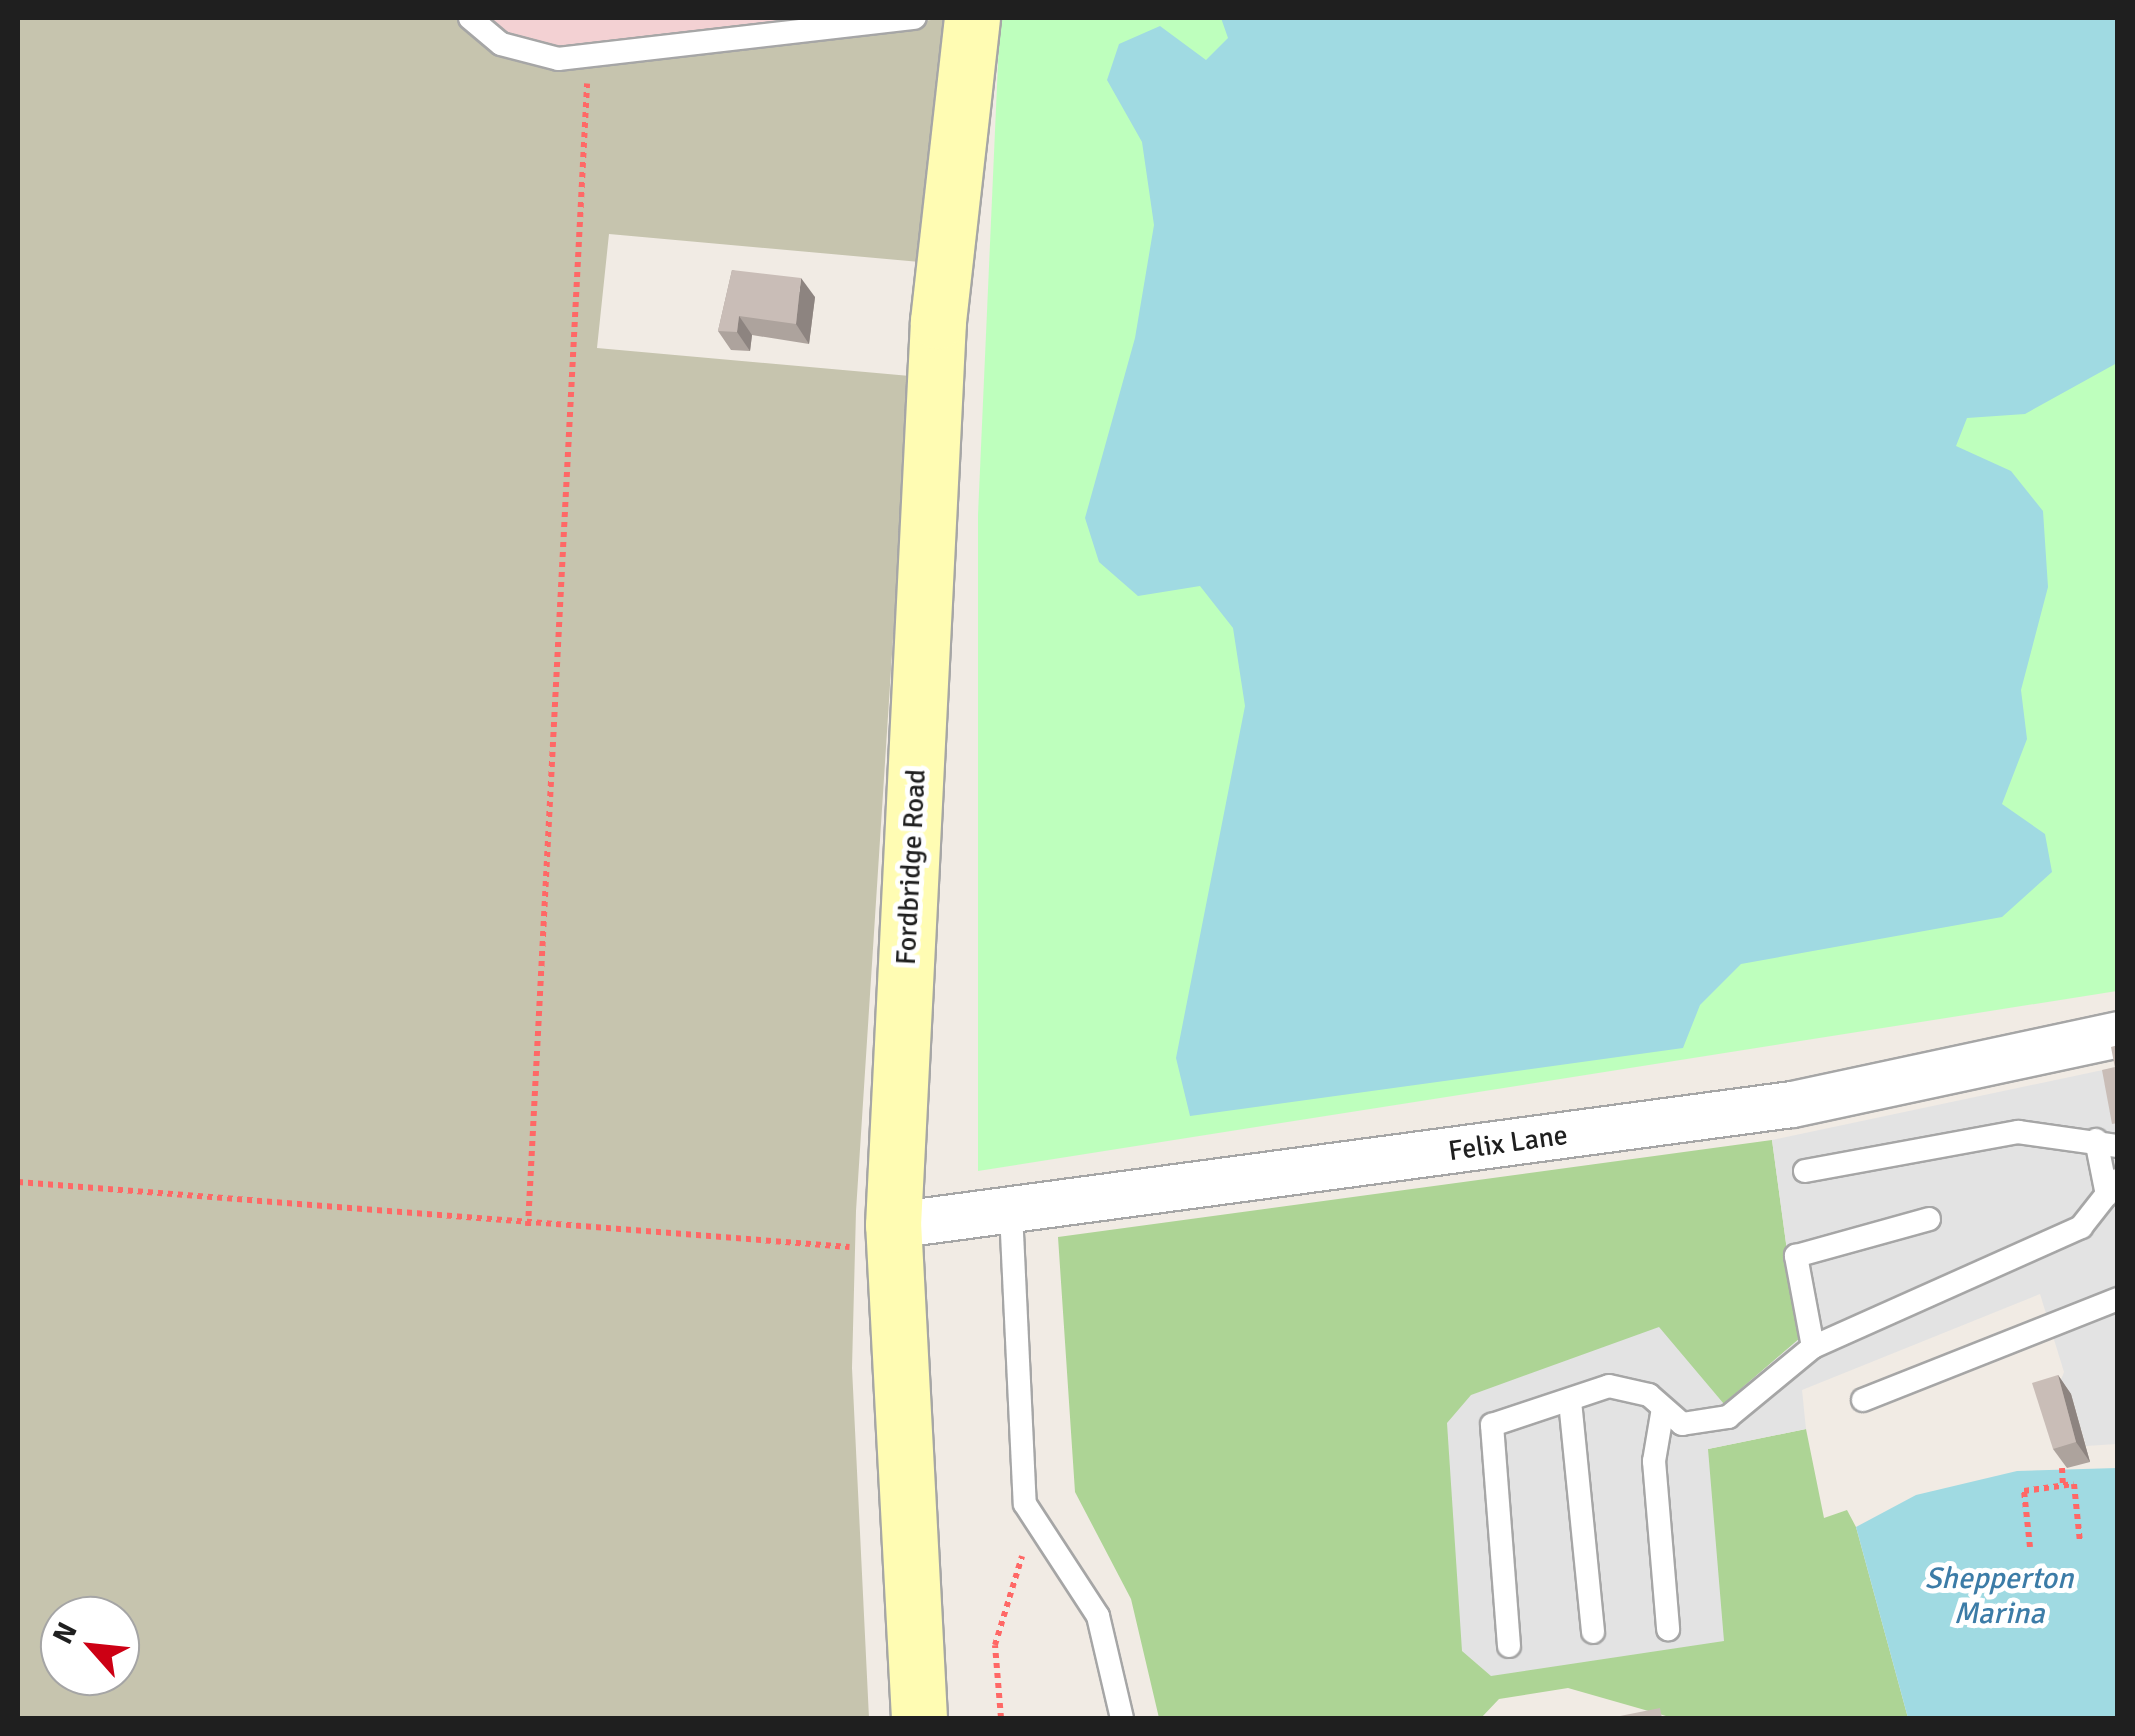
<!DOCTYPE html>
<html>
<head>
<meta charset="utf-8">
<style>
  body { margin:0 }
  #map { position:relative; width:2135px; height:1736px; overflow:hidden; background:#f1ebe4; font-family:Signika,sans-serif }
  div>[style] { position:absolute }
  .commercial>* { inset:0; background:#f3d1d3 }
  .construction>* { inset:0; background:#c6c4ae }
  .forest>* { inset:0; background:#add495 }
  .park>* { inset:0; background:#beffbd }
  .parking>* { inset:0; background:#e3e3e3 }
  .water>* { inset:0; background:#a0dae2 }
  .path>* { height:6px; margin-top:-3px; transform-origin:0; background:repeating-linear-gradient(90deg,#ff6866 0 5px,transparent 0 10px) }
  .roads { filter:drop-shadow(2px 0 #a6a6a6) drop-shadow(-2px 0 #a6a6a6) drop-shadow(0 2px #a6a6a6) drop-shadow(0 -2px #a6a6a6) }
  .lane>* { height:22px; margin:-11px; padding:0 11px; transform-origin:11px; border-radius:11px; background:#fff }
  .street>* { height:45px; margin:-22.5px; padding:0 22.5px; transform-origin:22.5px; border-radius:22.5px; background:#fff }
  .secondary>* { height:55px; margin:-27.5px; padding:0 27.5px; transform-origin:27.5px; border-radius:27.5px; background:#fffcb3 }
  .wall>* { inset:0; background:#ada39d }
  .shaded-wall>* { inset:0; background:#8d8480 }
  .building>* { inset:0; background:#c9bdb7 }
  span { translate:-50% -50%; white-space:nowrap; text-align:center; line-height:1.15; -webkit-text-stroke:10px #fff; paint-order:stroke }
  .street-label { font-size:28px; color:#1f1f1f }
  .water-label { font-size:30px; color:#3c7ca7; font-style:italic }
  .frame { position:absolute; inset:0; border:20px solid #1f1f1f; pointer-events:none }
  .north { position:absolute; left:40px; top:1596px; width:100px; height:100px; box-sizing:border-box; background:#fff; border:2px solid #a5a5a5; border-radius:50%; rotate:297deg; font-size:28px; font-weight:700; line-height:40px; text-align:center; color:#1f1f1f }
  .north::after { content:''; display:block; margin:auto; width:35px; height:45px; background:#cd0014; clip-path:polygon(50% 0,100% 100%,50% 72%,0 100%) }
</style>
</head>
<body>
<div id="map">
  <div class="commercial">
    <div style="clip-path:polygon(470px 18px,915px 18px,558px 59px)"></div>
  </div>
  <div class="construction">
    <div style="clip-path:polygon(evenodd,18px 18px,470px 18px,558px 59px,950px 18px,920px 262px,609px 234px,597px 348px,910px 376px,856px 1211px,852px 1368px,869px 1718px,18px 1718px,18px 18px,60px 1616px,120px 1616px,120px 1676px,60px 1676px,60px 1616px)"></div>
  </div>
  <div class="forest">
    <div style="clip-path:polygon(1772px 1140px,1799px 1339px,1723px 1404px,1708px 1449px,1806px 1429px,1824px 1518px,1847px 1510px,1856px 1527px,1908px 1718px,1673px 1718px,1568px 1688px,1499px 1699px,1481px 1718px,1159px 1718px,1131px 1599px,1075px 1492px,1058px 1237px)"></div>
  </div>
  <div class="park">
    <div style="clip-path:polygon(1000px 18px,2117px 18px,2117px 991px,978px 1171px,978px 515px)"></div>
  </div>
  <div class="parking">
    <div style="clip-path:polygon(2117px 1067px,2117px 1444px,2086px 1446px,2071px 1394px,2054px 1398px,2064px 1372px,2040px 1294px,1802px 1390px,1806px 1429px,1708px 1449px,1724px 1641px,1491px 1676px,1462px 1651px,1447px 1423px,1471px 1395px,1659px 1327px,1724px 1404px,1799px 1339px,1772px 1140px)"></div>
  </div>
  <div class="water">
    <div style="clip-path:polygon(1221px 18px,2117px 18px,2117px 363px,2025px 414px,1967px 418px,1956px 446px,2011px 471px,2043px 511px,2048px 587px,2021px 690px,2027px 739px,2002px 804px,2045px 834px,2052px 872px,2002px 917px,1741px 964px,1700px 1005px,1683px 1048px,1190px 1116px,1176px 1058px,1245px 706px,1233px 628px,1200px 586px,1138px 596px,1099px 562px,1085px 518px,1135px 338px,1154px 225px,1142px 142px,1107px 80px,1119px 44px,1160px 26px,1206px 60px,1228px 38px)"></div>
    <div style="clip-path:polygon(2117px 1468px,2117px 1718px,1908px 1718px,1856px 1527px,1916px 1495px,2017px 1471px)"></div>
  </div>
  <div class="path">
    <div style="left:18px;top:1182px;width:834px;rotate:4.47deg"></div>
    <div style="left:528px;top:1226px;width:1144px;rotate:-87.04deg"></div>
    <div style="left:2062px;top:1468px;width:18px;rotate:87deg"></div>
    <div style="left:2030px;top:1547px;width:56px;rotate:-96.1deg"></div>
    <div style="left:2024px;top:1491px;width:50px;rotate:-8deg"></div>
    <div style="left:2074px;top:1484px;width:58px;rotate:84.1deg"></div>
    <div style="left:1001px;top:1718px;width:73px;rotate:-94.7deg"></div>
    <div style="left:995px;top:1645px;width:93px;rotate:-73.1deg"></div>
  </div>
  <div class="roads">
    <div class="lane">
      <div style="left:470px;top:18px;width:40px;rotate:40deg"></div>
      <div style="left:501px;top:44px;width:59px;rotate:14.7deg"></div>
      <div style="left:558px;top:59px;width:359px;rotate:-6.6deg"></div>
      <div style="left:2096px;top:1140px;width:56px;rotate:78.7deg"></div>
      <div style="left:1805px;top:1171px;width:217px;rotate:-10.4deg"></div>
      <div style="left:2018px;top:1132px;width:101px;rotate:8deg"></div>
      <div style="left:1011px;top:1212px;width:292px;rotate:87.3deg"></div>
      <div style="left:1025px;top:1504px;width:134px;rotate:56.9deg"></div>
      <div style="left:1098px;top:1616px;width:105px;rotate:76.8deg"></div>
      <div style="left:1813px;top:1347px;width:93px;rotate:-100.6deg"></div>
      <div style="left:1796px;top:1256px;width:138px;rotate:-15.5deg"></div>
      <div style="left:1863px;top:1400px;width:274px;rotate:-21.6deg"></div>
      <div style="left:1570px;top:1401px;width:232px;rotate:84.3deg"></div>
      <div style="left:1663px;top:1408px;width:54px;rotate:99.6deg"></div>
      <div style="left:1654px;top:1461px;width:169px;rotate:85.2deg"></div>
      <div style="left:1509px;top:1646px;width:222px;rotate:-94.4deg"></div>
      <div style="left:1492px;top:1425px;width:123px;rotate:-18.4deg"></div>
      <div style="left:1609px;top:1386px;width:41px;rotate:12.7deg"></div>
      <div style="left:1649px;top:1395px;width:44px;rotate:41.3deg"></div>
      <div style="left:1682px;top:1424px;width:47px;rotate:-8.7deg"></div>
      <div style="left:1728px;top:1417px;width:110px;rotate:-39.5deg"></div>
      <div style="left:1813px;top:1347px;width:294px;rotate:-24.1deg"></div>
      <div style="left:2081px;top:1227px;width:60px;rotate:-51.8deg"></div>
    </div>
    <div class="street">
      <div style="left:893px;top:1225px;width:907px;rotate:-7.67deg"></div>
      <div style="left:1792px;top:1104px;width:333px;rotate:-12.1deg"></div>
    </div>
    <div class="secondary">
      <div style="left:919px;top:1718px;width:494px;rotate:-93deg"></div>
      <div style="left:893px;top:1225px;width:905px;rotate:-87.15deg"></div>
      <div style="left:938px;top:321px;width:305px;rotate:-83.6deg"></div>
    </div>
  </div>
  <div class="wall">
    <div style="clip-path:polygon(732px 270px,815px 297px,809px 344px,752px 335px,750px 351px,731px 350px,718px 331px)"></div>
    <div style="clip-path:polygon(2058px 1375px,2071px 1394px,2090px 1462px,2067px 1468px,2053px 1449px)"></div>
  </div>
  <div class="shaded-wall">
    <div style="clip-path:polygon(801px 278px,815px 297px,809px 344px,796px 324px)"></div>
    <div style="clip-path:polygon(739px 316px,752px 335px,750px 351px,737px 332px)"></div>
    <div style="clip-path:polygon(2058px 1375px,2071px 1394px,2090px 1462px,2076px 1442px)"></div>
  </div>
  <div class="building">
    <div style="clip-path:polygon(732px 270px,801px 278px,796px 324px,739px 316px,737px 332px,718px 331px)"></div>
    <div style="clip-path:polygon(2118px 1045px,2118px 1084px,2111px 1047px)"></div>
    <div style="clip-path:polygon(2115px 1067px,2118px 1084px,2118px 1123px,2112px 1124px,2102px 1070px)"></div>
    <div style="clip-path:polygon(2058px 1375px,2076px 1442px,2053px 1449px,2032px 1383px)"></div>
    <div style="clip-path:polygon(1660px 1708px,1662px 1718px,1610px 1718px)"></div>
  </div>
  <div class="street-label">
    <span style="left:911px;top:867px;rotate:-87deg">Fordbridge Road</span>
    <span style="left:1508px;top:1143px;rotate:-8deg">Felix Lane</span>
  </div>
  <div class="water-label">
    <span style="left:1999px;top:1596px">Shepperton<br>Marina</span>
  </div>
  <div class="frame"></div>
  <div class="north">N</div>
</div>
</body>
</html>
